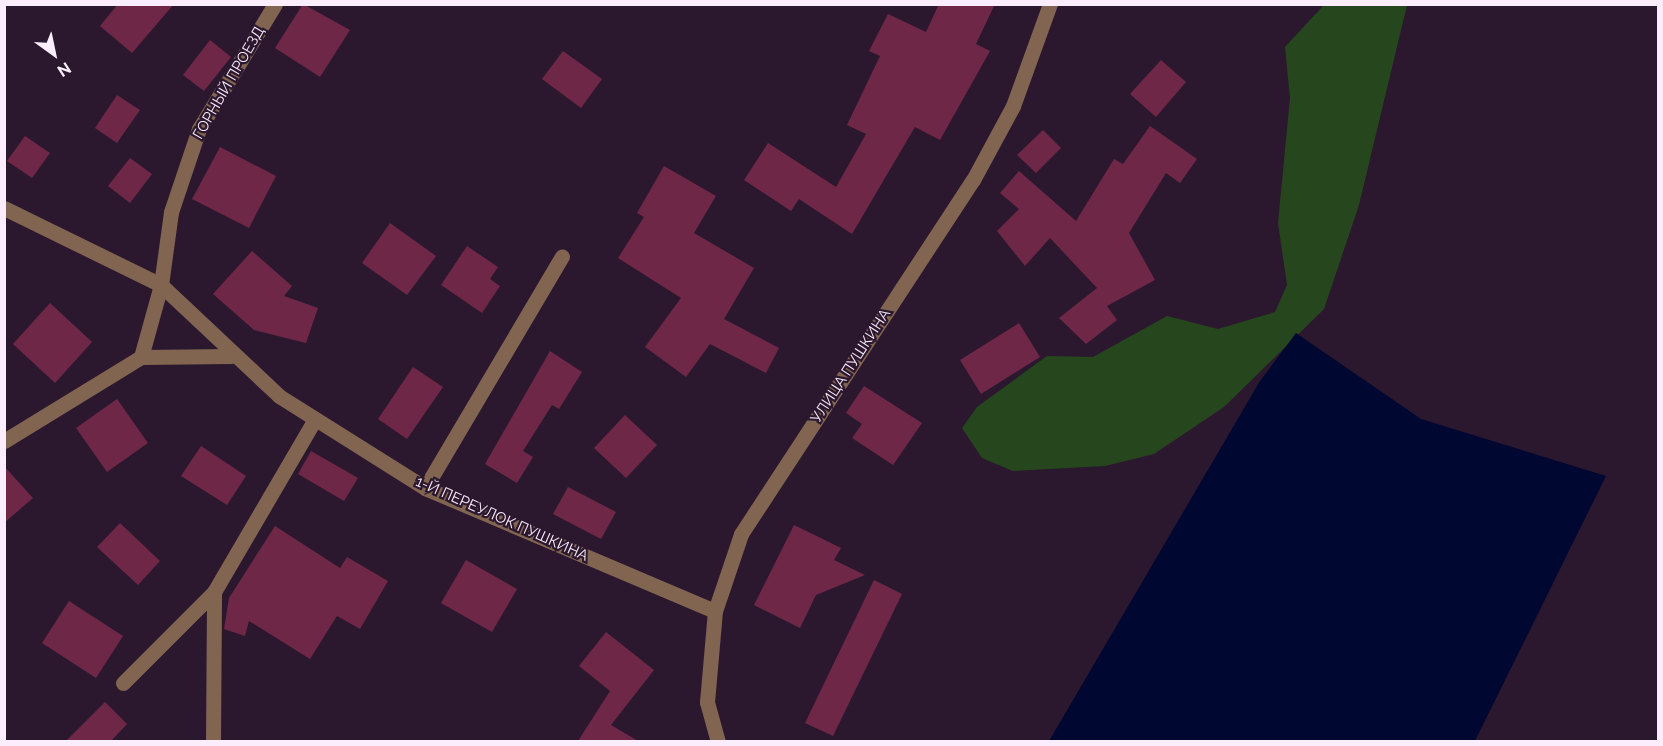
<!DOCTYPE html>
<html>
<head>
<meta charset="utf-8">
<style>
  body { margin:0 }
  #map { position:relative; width:1663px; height:746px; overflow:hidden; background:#2b182e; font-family:Raleway,sans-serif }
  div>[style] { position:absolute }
  .green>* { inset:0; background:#26471e }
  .water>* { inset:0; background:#000731 }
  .building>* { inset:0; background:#6f2747 }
  .minor>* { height:15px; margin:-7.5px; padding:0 7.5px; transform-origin:7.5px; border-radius:7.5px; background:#826551 }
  span { translate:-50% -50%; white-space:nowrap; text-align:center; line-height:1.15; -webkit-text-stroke:4.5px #2b182e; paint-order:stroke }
  .street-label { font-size:15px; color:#fbedfc }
  .frame { position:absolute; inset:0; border:6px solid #fbedfc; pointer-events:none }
  .north { position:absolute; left:24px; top:24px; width:60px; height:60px; -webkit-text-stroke:4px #2b182e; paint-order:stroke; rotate:147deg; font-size:16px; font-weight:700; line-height:24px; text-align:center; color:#fbedfc }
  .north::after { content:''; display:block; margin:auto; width:21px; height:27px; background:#fbedfc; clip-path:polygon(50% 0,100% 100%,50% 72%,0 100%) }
</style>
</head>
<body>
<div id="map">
  <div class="green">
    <div style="clip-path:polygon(1324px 5px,1407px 5px,1359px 205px,1324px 309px,1224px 407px,1154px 454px,1105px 466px,1013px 471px,982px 458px,962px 428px,977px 407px,1047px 356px,1093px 357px,1167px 316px,1218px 329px,1275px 312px,1287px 285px,1278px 223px,1290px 98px,1285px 47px)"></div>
  </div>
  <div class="water">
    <div style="clip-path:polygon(1296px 333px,1421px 419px,1606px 476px,1475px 741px,1049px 741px,1260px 381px)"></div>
  </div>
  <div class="building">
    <div style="clip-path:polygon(118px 4px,174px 4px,132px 53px,100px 26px)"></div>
    <div style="clip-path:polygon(303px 4px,350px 30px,320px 77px,275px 48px)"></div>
    <div style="clip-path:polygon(939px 4px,995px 4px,976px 44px,990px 51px,940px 140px,915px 127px,852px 234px,799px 199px,791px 211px,744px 180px,768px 143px,836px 187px,866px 134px,847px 125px,880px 56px,869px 51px,888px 14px,926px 32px)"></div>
    <div style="clip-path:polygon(210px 40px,231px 57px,204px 91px,183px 75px)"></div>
    <div style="clip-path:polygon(563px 51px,602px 79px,581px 108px,542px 79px)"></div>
    <div style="clip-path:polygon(1161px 60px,1186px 82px,1156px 117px,1130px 94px)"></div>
    <div style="clip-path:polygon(117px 95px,140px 110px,117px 143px,95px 128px)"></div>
    <div style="clip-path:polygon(1150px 126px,1197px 159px,1180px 183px,1166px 173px,1129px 233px,1155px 280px,1107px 306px,1117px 320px,1086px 344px,1059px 318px,1097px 288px,1050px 238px,1025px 266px,997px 231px,1019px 209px,1000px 193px,1019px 171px,1076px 221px,1114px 159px,1123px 164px)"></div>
    <div style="clip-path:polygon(1043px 130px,1061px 148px,1036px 173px,1017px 155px)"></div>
    <div style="clip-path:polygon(25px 136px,50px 153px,32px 178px,7px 161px)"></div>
    <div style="clip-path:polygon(220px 147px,276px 176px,249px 228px,192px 199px)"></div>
    <div style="clip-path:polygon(130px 158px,152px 174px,130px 203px,108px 186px)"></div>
    <div style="clip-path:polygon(664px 166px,716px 196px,694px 233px,754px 268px,724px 319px,779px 348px,766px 373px,710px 344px,686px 377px,645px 347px,681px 298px,618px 258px,644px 217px,637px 213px)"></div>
    <div style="clip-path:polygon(390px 223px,436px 256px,407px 295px,362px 263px)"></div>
    <div style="clip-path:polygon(467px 246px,498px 267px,490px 279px,500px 286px,482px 313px,441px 285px)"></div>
    <div style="clip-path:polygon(252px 251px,292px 286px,284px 296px,318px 308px,306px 343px,254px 330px,213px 294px)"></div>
    <div style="clip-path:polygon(50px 303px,92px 342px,55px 383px,13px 344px)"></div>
    <div style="clip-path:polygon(1019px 323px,1040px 357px,981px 394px,960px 360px)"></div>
    <div style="clip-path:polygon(550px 351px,582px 372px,559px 409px,552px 405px,523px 451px,533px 457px,517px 483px,485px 464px)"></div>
    <div style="clip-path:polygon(413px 367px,443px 387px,407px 439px,378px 419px)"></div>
    <div style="clip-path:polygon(864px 386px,922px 423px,893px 465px,852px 438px,862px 424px,846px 413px)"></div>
    <div style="clip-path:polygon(117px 399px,148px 443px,107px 472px,76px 428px)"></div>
    <div style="clip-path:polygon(625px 415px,657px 445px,626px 478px,594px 448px)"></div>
    <div style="clip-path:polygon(201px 446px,246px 476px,227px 505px,181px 476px)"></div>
    <div style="clip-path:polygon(311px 451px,358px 478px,344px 501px,298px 474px)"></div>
    <div style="clip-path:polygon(4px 466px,33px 498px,4px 523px)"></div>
    <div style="clip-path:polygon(568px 487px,616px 512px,601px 539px,553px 514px)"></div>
    <div style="clip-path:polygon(120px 523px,160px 561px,138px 585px,97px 547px)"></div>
    <div style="clip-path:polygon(794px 525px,841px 548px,834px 560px,865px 575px,816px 595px,800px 628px,754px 605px)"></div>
    <div style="clip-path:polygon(275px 526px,340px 568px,347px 557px,388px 581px,360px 629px,337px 616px,310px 659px,249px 621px,245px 636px,224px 629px,229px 598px)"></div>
    <div style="clip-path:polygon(466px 560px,517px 589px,492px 632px,441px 603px)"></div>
    <div style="clip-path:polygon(874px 580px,902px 594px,833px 736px,805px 723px)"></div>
    <div style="clip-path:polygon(69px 601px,123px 636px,96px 678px,42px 643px)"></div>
    <div style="clip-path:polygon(606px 632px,654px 670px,611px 725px,638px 741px,578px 741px,610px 691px,579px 666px)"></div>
    <div style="clip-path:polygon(105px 702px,127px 724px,111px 741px,66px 741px)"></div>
  </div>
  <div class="minor">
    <div style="left:4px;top:208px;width:175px;rotate:26.1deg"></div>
    <div style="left:161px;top:285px;width:162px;rotate:43.2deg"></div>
    <div style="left:279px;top:396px;width:173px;rotate:32.2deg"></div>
    <div style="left:425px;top:488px;width:315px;rotate:23deg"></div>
    <div style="left:141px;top:357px;width:90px;rotate:-0.6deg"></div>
    <div style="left:4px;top:441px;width:161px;rotate:-31.5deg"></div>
    <div style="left:141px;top:357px;width:75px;rotate:-74.5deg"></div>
    <div style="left:161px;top:285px;width:74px;rotate:-82.2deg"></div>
    <div style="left:171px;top:212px;width:88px;rotate:-71.4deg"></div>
    <div style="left:199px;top:129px;width:146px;rotate:-58.7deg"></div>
    <div style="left:425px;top:488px;width:269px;rotate:-59.4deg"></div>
    <div style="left:123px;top:683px;width:129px;rotate:-45deg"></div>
    <div style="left:213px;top:742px;width:150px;rotate:-89.6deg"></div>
    <div style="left:214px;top:592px;width:198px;rotate:-59.7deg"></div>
    <div style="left:718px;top:742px;width:41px;rotate:-105.4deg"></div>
    <div style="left:707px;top:702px;width:91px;rotate:-85deg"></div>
    <div style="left:715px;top:611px;width:81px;rotate:-71.3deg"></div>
    <div style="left:741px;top:534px;width:423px;rotate:-56.8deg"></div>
    <div style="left:973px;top:180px;width:84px;rotate:-61.6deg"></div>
    <div style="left:1013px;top:106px;width:109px;rotate:-70.1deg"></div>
  </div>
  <div class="street-label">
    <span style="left:229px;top:83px;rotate:-60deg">ГОРНЫЙ ПРОЕЗД</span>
    <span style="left:851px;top:366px;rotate:-57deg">УЛИЦА ПУШКИНА</span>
    <span style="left:502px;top:519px;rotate:24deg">1-Й ПЕРЕУЛОК ПУШКИНА</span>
  </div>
  <div class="frame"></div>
  <div class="north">N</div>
</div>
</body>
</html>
